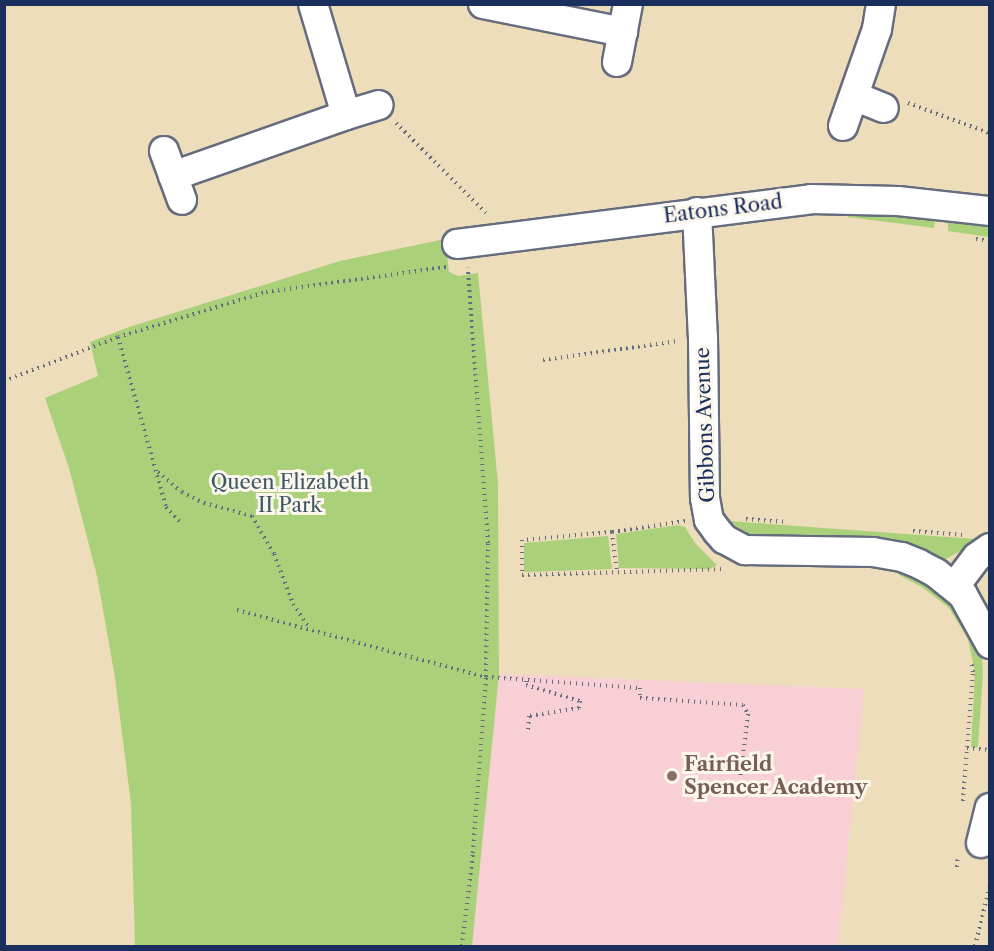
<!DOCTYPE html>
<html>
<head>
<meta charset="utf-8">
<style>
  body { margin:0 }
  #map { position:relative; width:994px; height:951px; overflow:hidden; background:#eeddba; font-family:"Libre Caslon Text",serif }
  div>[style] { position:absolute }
  .built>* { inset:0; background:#f7cfd5 }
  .green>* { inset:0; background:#aad07a }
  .path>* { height:4px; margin-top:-2px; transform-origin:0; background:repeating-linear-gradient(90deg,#656c7e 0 1.5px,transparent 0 6px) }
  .roads { filter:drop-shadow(2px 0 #656c7e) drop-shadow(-2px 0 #656c7e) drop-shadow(0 2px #656c7e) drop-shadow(0 -2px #656c7e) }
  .minor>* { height:28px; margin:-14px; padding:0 14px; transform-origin:14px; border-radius:14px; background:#fff }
  .dots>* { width:16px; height:16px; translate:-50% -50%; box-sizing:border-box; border:3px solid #fbf7ec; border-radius:50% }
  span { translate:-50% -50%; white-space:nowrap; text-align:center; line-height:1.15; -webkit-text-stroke:6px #fbf7ec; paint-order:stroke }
  .street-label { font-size:20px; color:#1b2f5e }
  .park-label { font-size:20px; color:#3f5765 }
  .education-label { font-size:20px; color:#785e54; font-weight:700 }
  .left { translate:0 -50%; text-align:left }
  .frame { position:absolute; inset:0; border:6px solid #1b2f5e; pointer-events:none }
</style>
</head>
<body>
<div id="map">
  <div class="built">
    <div style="clip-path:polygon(499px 674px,864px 689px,838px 946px,472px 946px)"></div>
  </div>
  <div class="green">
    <div style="clip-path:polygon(848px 213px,935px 219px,934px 228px,848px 217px)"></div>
    <div style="clip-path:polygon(948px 221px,989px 227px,989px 237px,948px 231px)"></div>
    <div style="clip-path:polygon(445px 239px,449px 272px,458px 276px,478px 273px,498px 484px,499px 674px,472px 946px,135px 946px,131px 804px,115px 678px,97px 576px,69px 468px,45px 398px,98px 376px,90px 342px,129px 327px,340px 261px)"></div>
    <div style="clip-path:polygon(729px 521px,975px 539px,975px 543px,944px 560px,752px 537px)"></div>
    <div style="clip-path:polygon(678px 525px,685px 527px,695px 543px,717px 565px,710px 569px,619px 568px,616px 534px)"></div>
    <div style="clip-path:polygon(608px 536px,612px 569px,524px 572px,524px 543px)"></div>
    <div style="clip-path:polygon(902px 568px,915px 573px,953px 601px,974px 636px,982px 658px,983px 674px,978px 747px,971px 747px,975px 673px,968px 639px,949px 608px,922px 587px,899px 575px)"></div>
  </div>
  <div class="path">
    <div style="left:908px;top:103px;width:84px;rotate:20.2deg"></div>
    <div style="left:987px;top:132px;width:4px;rotate:45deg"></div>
    <div style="left:396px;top:123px;width:127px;rotate:45deg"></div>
    <div style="left:976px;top:239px;width:14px;rotate:8deg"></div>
    <div style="left:118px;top:337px;width:177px;rotate:74.2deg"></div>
    <div style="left:166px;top:507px;width:21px;rotate:47deg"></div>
    <div style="left:543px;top:360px;width:137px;rotate:-8deg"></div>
    <div style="left:4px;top:381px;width:122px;rotate:-21.1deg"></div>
    <div style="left:118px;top:337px;width:155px;rotate:-16.9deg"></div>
    <div style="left:266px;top:292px;width:182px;rotate:-7.9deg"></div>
    <div style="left:158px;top:472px;width:31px;rotate:40deg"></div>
    <div style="left:182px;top:492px;width:25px;rotate:27deg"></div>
    <div style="left:204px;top:503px;width:50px;rotate:15.2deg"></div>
    <div style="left:252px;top:516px;width:44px;rotate:59.9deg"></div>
    <div style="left:274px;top:554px;width:53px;rotate:69.2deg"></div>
    <div style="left:293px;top:604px;width:27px;rotate:56deg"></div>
    <div style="left:746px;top:519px;width:40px;rotate:4.3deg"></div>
    <div style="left:685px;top:521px;width:74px;rotate:171.4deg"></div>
    <div style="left:612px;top:532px;width:90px;rotate:174.9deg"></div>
    <div style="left:522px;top:540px;width:35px;rotate:90deg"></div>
    <div style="left:522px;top:575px;width:203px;rotate:-1.7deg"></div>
    <div style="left:913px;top:531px;width:50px;rotate:4.6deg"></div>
    <div style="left:612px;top:532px;width:40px;rotate:82.9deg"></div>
    <div style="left:237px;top:610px;width:258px;rotate:15.1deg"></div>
    <div style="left:486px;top:677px;width:154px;rotate:4.1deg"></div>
    <div style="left:640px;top:688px;width:10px;rotate:90deg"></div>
    <div style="left:640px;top:698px;width:103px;rotate:3.9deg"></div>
    <div style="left:743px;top:705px;width:10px;rotate:61deg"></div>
    <div style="left:748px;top:714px;width:65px;rotate:97deg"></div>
    <div style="left:526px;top:681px;width:4px;rotate:90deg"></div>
    <div style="left:526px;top:685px;width:56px;rotate:16.5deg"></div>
    <div style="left:580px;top:701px;width:7px;rotate:98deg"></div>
    <div style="left:579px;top:708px;width:51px;rotate:170.9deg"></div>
    <div style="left:529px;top:716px;width:16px;rotate:94deg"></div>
    <div style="left:967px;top:748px;width:23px;rotate:5deg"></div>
    <div style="left:963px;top:801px;width:129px;rotate:-85.6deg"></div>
    <div style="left:973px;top:672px;width:10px;rotate:-101deg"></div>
    <div style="left:957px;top:867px;width:11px;rotate:-85deg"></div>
    <div style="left:462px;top:946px;width:94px;rotate:-83.3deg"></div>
    <div style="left:473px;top:853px;width:176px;rotate:-85.8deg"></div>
    <div style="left:486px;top:677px;width:134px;rotate:-89.1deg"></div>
    <div style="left:488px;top:543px;width:276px;rotate:-94.2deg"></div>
    <div style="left:975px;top:946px;width:63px;rotate:-76.2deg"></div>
  </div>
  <div class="roads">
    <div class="minor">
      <div style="left:313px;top:4px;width:116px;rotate:73.4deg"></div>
      <div style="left:346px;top:115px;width:34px;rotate:-17deg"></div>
      <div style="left:483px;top:4px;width:143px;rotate:11.3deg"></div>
      <div style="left:617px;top:62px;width:59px;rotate:-79.3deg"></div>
      <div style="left:854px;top:96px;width:32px;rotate:22deg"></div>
      <div style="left:843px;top:126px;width:103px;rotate:-70.7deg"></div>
      <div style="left:877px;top:29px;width:25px;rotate:-81deg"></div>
      <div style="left:164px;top:151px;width:52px;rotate:69.8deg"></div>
      <div style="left:173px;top:176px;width:183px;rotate:-19.4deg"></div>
      <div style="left:697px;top:212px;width:126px;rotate:87.3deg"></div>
      <div style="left:703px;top:338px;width:160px;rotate:89.3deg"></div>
      <div style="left:705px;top:498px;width:22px;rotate:80deg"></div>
      <div style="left:709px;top:520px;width:14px;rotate:54deg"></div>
      <div style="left:717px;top:531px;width:11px;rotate:49deg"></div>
      <div style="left:724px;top:539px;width:24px;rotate:28deg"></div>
      <div style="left:745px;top:550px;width:128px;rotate:0.9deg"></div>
      <div style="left:873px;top:552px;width:29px;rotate:10deg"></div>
      <div style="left:902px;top:557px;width:18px;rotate:22deg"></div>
      <div style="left:919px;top:564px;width:19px;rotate:28deg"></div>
      <div style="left:936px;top:573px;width:35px;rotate:39deg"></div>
      <div style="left:963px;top:595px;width:56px;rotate:61.1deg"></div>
      <div style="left:457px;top:244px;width:357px;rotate:-7.2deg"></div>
      <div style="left:811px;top:199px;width:87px;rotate:1.3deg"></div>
      <div style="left:898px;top:201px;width:93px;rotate:6.2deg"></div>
      <div style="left:955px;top:586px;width:36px;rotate:-53deg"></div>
      <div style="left:977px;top:557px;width:16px;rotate:-35deg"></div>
      <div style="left:981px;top:843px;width:36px;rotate:-76deg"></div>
    </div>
  </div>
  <div class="dots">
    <div style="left:672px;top:776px;background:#8d6e63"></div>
  </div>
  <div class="street-label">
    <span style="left:723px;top:209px;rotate:-7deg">Eatons Road</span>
    <span style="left:705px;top:425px;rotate:-92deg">Gibbons Avenue</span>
  </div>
  <div class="park-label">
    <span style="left:290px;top:494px">Queen Elizabeth<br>II Park</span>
  </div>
  <div class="education-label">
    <span class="left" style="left:684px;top:776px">Fairfield<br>Spencer Academy</span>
  </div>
  <div class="frame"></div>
</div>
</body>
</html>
